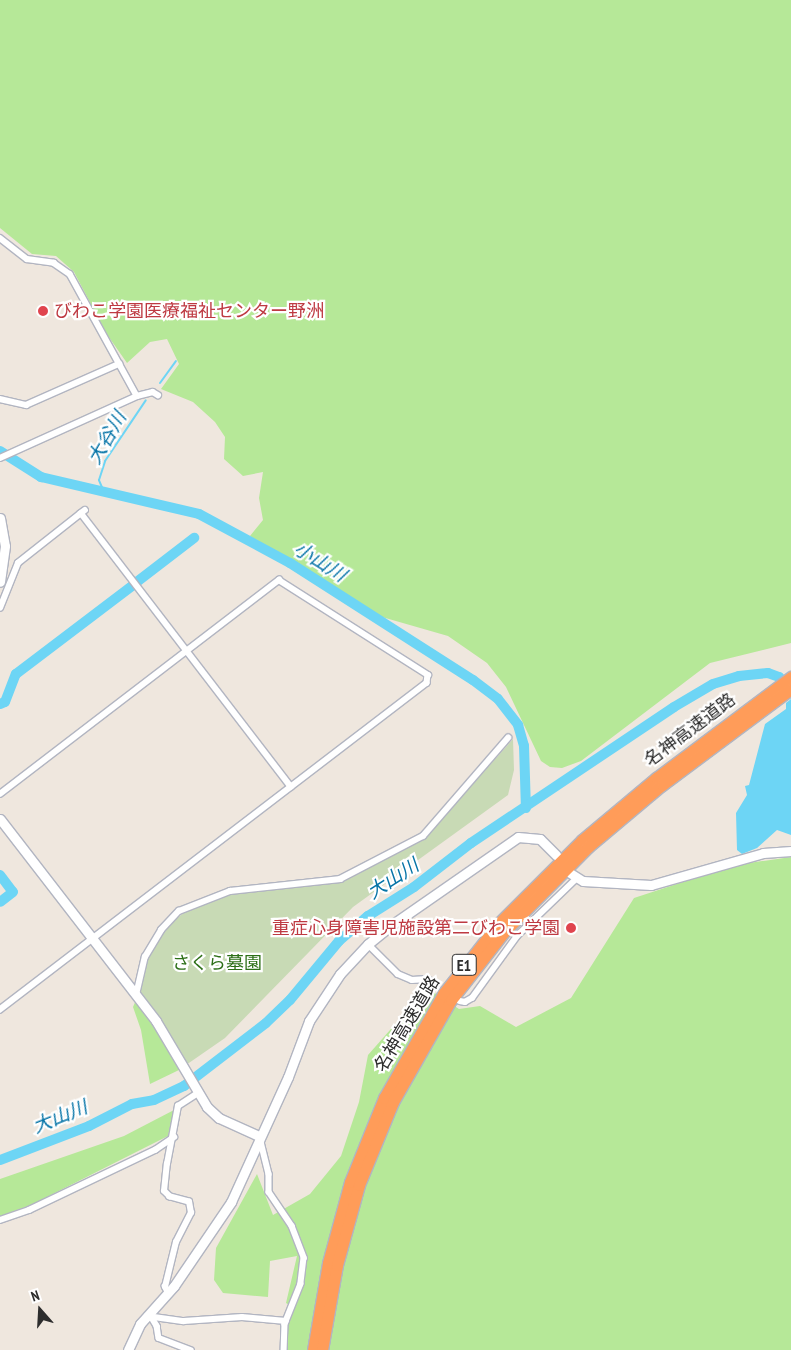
<!DOCTYPE html>
<html>
<head>
<meta charset="utf-8">
<style>
  body { margin:0 }
  #map { position:relative; width:791px; height:1350px; overflow:hidden; background:#efe7de; font-family:"PT Sans Narrow","Noto Sans JP",sans-serif }
  div>[style] { position:absolute }
  .green>* { inset:0; background:#b6e898 }
  .cemetery>* { inset:0; background:#c8dab5 }
  .water>* { inset:0; background:#6dd5f5 }
  .stream>* { height:2px; margin:-1px; padding:0 1px; transform-origin:1px; border-radius:1px; background:#6dd5f5 }
  .river>* { height:10px; margin:-5px; padding:0 5px; transform-origin:5px; border-radius:5px; background:#6dd5f5 }
  .roads { filter:drop-shadow(1px 0 #b2b5c1) drop-shadow(-1px 0 #b2b5c1) drop-shadow(0 1px #b2b5c1) drop-shadow(0 -1px #b2b5c1) }
  .street>* { height:5.5px; margin:-2.75px; padding:0 2.75px; transform-origin:2.75px; border-radius:2.75px; background:#fff }
  .secondary>* { height:9px; margin:-4.5px; padding:0 4.5px; transform-origin:4.5px; border-radius:4.5px; background:#fff }
  .highway>* { height:11px; margin:-5.5px; padding:0 5.5px; transform-origin:5.5px; border-radius:5.5px; background:#ff9c59 }
  .dots>* { width:14px; height:14px; translate:-50% -50%; box-sizing:border-box; border:2px solid #fff; border-radius:50% }
  span { translate:-50% -50%; white-space:nowrap; text-align:center; line-height:1.15; -webkit-text-stroke:4.5px #fff; paint-order:stroke }
  .shield-label span { padding:1px 4px; background:#fff; border:1px solid; border-radius:4px; -webkit-text-stroke-width:0 }
  .shield-label { font-size:16px; color:#2d2d2d; font-weight:700 }
  .health-label { font-size:18px; color:#be3a42 }
  .left { translate:0 -50%; text-align:left }
  .right { translate:-100% -50%; text-align:right }
  .street-label { font-size:18px; color:#2d2d2d }
  .park-label { font-size:18px; color:#2c6f17 }
  .water-label { font-size:19px; color:#0674a7; font-style:italic }
  .north { position:absolute; left:15px; top:1285px; width:50px; height:50px; -webkit-text-stroke:4px #fff; paint-order:stroke; rotate:341deg; font-size:14px; font-weight:700; line-height:20px; text-align:center; color:#2d2d2d }
  .north::after { content:''; display:block; margin:auto; width:18px; height:22px; background:#2d2d2d; clip-path:polygon(50% 0,100% 100%,50% 72%,0 100%) }
</style>
</head>
<body>
<div id="map">
  <div class="green">
    <div style="clip-path:polygon(0 0,791px 0,791px 643px,710px 663px,581px 761px,562px 768px,550px 767px,541px 761px,506px 687px,487px 663px,448px 636px,382px 617px,250px 536px,263px 520px,259px 498px,263px 472px,243px 476px,224px 459px,225px 437px,215px 422px,193px 402px,161px 389px,179px 364px,167px 339px,150px 342px,127px 363px,106px 333px,74px 272px,56px 256px,32px 254px,0 228px)"></div>
    <div style="clip-path:polygon(791px 857px,791px 1350px,286px 1350px,288px 1323px,294px 1308px,286px 1303px,297px 1256px,270px 1261px,268px 1297px,223px 1293px,214px 1280px,216px 1248px,257px 1174px,273px 1215px,310px 1194px,341px 1156px,359px 1102px,368px 1055px,427px 988px,459px 1009px,480px 1006px,516px 1027px,571px 998px,634px 898px,735px 865px)"></div>
    <div style="clip-path:polygon(136px 1000px,154px 1023px,179px 1066px,179px 1070px,150px 1084px,141px 1030px,133px 1007px)"></div>
    <div style="clip-path:polygon(174px 1110px,168px 1136px,31px 1205px,0 1216px,0 1179px,124px 1136px)"></div>
  </div>
  <div class="cemetery">
    <div style="clip-path:polygon(513px 739px,514px 770px,508px 795px,353px 907px,225px 1038px,186px 1065px,140px 994px,148px 958px,169px 924px,192px 907px,230px 894px,342px 881px,425px 838px)"></div>
  </div>
  <div class="water">
    <div style="clip-path:polygon(791px 699px,791px 835px,777px 830px,757px 848px,742px 854px,737px 850px,736px 813px,747px 795px,745px 786px,749px 785px,765px 724px,786px 709px,786px 703px)"></div>
  </div>
  <div class="stream">
    <div style="left:160px;top:383px;width:27px;rotate:-54deg"></div>
    <div style="left:104px;top:492px;width:13px;rotate:-113deg"></div>
    <div style="left:99px;top:480px;width:20px;rotate:-72deg"></div>
    <div style="left:105px;top:461px;width:73px;rotate:-56.1deg"></div>
  </div>
  <div class="river">
    <div style="left:0;top:451px;width:49px;rotate:32.4deg"></div>
    <div style="left:41px;top:477px;width:162px;rotate:13.2deg"></div>
    <div style="left:199px;top:514px;width:103px;rotate:28.3deg"></div>
    <div style="left:290px;top:563px;width:217px;rotate:32.6deg"></div>
    <div style="left:473px;top:680px;width:31px;rotate:37deg"></div>
    <div style="left:498px;top:699px;width:33px;rotate:52deg"></div>
    <div style="left:518px;top:725px;width:22px;rotate:74deg"></div>
    <div style="left:524px;top:746px;width:62px;rotate:88.2deg"></div>
    <div style="left:138px;top:581px;width:71px;rotate:-37.5deg"></div>
    <div style="left:0;top:704px;width:5px;rotate:-22deg"></div>
    <div style="left:5px;top:702px;width:30px;rotate:-69deg"></div>
    <div style="left:16px;top:674px;width:146px;rotate:-37.2deg"></div>
    <div style="left:0;top:875px;width:21px;rotate:53deg"></div>
    <div style="left:13px;top:892px;width:16px;rotate:142deg"></div>
    <div style="left:0;top:1160px;width:95px;rotate:-20.9deg"></div>
    <div style="left:89px;top:1126px;width:48px;rotate:-27.1deg"></div>
    <div style="left:132px;top:1104px;width:22px;rotate:-10deg"></div>
    <div style="left:154px;top:1100px;width:33px;rotate:-25deg"></div>
    <div style="left:184px;top:1086px;width:103px;rotate:-37.5deg"></div>
    <div style="left:266px;top:1023px;width:33px;rotate:-44deg"></div>
    <div style="left:290px;top:1000px;width:77px;rotate:-50.3deg"></div>
    <div style="left:339px;top:941px;width:38px;rotate:-41deg"></div>
    <div style="left:368px;top:916px;width:54px;rotate:-32.2deg"></div>
    <div style="left:414px;top:887px;width:72px;rotate:-37.7deg"></div>
    <div style="left:471px;top:843px;width:244px;rotate:-33.8deg"></div>
    <div style="left:674px;top:707px;width:45px;rotate:-30.5deg"></div>
    <div style="left:713px;top:684px;width:27px;rotate:-17deg"></div>
    <div style="left:739px;top:676px;width:29px;rotate:-6deg"></div>
    <div style="left:768px;top:673px;width:12px;rotate:20deg"></div>
    <div style="left:779px;top:677px;width:16px;rotate:50deg"></div>
  </div>
  <div class="roads">
    <div class="street">
      <div style="left:0;top:238px;width:34px;rotate:38deg"></div>
      <div style="left:27px;top:259px;width:27px;rotate:8deg"></div>
      <div style="left:54px;top:263px;width:19px;rotate:35deg"></div>
      <div style="left:70px;top:274px;width:139px;rotate:61.2deg"></div>
      <div style="left:0;top:399px;width:27px;rotate:13deg"></div>
      <div style="left:26px;top:405px;width:102px;rotate:-23.8deg"></div>
      <div style="left:0;top:458px;width:150px;rotate:-24.3deg"></div>
      <div style="left:137px;top:396px;width:16px;rotate:-14deg"></div>
      <div style="left:153px;top:392px;width:6px;rotate:31deg"></div>
      <div style="left:81px;top:513px;width:345px;rotate:52.5deg"></div>
      <div style="left:0;top:608px;width:48px;rotate:-68.2deg"></div>
      <div style="left:18px;top:563px;width:85px;rotate:-38.3deg"></div>
      <div style="left:0;top:794px;width:352px;rotate:-37.5deg"></div>
      <div style="left:279px;top:580px;width:177px;rotate:32.5deg"></div>
      <div style="left:428px;top:675px;width:8px;rotate:97deg"></div>
      <div style="left:427px;top:683px;width:538px;rotate:142.55deg"></div>
      <div style="left:368px;top:944px;width:42px;rotate:45deg"></div>
      <div style="left:398px;top:974px;width:15px;rotate:23deg"></div>
      <div style="left:412px;top:980px;width:15px;rotate:-4deg"></div>
      <div style="left:427px;top:979px;width:11px;rotate:27deg"></div>
      <div style="left:136px;top:995px;width:39px;rotate:-77deg"></div>
      <div style="left:145px;top:957px;width:31px;rotate:-59deg"></div>
      <div style="left:161px;top:930px;width:26px;rotate:-47deg"></div>
      <div style="left:179px;top:911px;width:55px;rotate:-21.4deg"></div>
      <div style="left:230px;top:891px;width:111px;rotate:-6.2deg"></div>
      <div style="left:340px;top:879px;width:93px;rotate:-27.4deg"></div>
      <div style="left:423px;top:836px;width:130px;rotate:-49.1deg"></div>
      <div style="left:460px;top:1001px;width:5px;rotate:11deg"></div>
      <div style="left:465px;top:1002px;width:8px;rotate:-30deg"></div>
      <div style="left:472px;top:998px;width:77px;rotate:-54deg"></div>
      <div style="left:517px;top:936px;width:82px;rotate:-44deg"></div>
      <div style="left:260px;top:1138px;width:37px;rotate:76deg"></div>
      <div style="left:269px;top:1174px;width:18px;rotate:90deg"></div>
      <div style="left:269px;top:1192px;width:41px;rotate:55.9deg"></div>
      <div style="left:292px;top:1226px;width:34px;rotate:69deg"></div>
      <div style="left:304px;top:1258px;width:26px;rotate:97deg"></div>
      <div style="left:301px;top:1284px;width:43px;rotate:111.8deg"></div>
      <div style="left:285px;top:1324px;width:26px;rotate:92deg"></div>
      <div style="left:0;top:1220px;width:31px;rotate:-19deg"></div>
      <div style="left:29px;top:1210px;width:140px;rotate:-25.5deg"></div>
      <div style="left:155px;top:1150px;width:23px;rotate:-34deg"></div>
      <div style="left:168px;top:1293px;width:7px;rotate:-117deg"></div>
      <div style="left:165px;top:1287px;width:46px;rotate:-76.3deg"></div>
      <div style="left:176px;top:1242px;width:33px;rotate:-63deg"></div>
      <div style="left:191px;top:1213px;width:11px;rotate:-100deg"></div>
      <div style="left:189px;top:1202px;width:20px;rotate:-165deg"></div>
      <div style="left:170px;top:1197px;width:8px;rotate:-135deg"></div>
      <div style="left:164px;top:1191px;width:27px;rotate:-84deg"></div>
      <div style="left:167px;top:1164px;width:59px;rotate:-79.3deg"></div>
      <div style="left:178px;top:1106px;width:24px;rotate:-33deg"></div>
      <div style="left:147px;top:1316px;width:37px;rotate:8deg"></div>
      <div style="left:184px;top:1321px;width:58px;rotate:-3.9deg"></div>
      <div style="left:242px;top:1317px;width:44px;rotate:5.2deg"></div>
      <div style="left:151px;top:1316px;width:12px;rotate:59deg"></div>
      <div style="left:157px;top:1326px;width:12px;rotate:81deg"></div>
      <div style="left:159px;top:1338px;width:34px;rotate:21deg"></div>
    </div>
    <div class="secondary">
      <div style="left:0;top:518px;width:28px;rotate:80deg"></div>
      <div style="left:5px;top:546px;width:36px;rotate:98deg"></div>
      <div style="left:0;top:819px;width:255px;rotate:52.3deg"></div>
      <div style="left:156px;top:1021px;width:100px;rotate:59.3deg"></div>
      <div style="left:207px;top:1107px;width:16px;rotate:43deg"></div>
      <div style="left:219px;top:1118px;width:44px;rotate:24.2deg"></div>
      <div style="left:570px;top:873px;width:15px;rotate:32deg"></div>
      <div style="left:583px;top:881px;width:68px;rotate:3.4deg"></div>
      <div style="left:651px;top:885px;width:116px;rotate:-15.9deg"></div>
      <div style="left:763px;top:853px;width:28px;rotate:-4deg"></div>
      <div style="left:128px;top:1350px;width:29px;rotate:-65deg"></div>
      <div style="left:140px;top:1324px;width:51px;rotate:-48.2deg"></div>
      <div style="left:174px;top:1286px;width:102px;rotate:-55.8deg"></div>
      <div style="left:231px;top:1202px;width:137px;rotate:-65.5deg"></div>
      <div style="left:288px;top:1077px;width:60px;rotate:-69.4deg"></div>
      <div style="left:309px;top:1021px;width:56px;rotate:-56.6deg"></div>
      <div style="left:340px;top:974px;width:41px;rotate:-47deg"></div>
      <div style="left:368px;top:944px;width:32px;rotate:-39deg"></div>
      <div style="left:393px;top:924px;width:152px;rotate:-34.8deg"></div>
      <div style="left:518px;top:837px;width:22px;rotate:5deg"></div>
      <div style="left:540px;top:839px;width:23px;rotate:45deg"></div>
    </div>
    <div class="highway">
      <div style="left:313px;top:1350px;width:88px;rotate:-80.2deg"></div>
      <div style="left:328px;top:1263px;width:84px;rotate:-74.8deg"></div>
      <div style="left:350px;top:1182px;width:91px;rotate:-68deg"></div>
      <div style="left:384px;top:1098px;width:120px;rotate:-60.4deg"></div>
      <div style="left:443px;top:994px;width:89px;rotate:-51.8deg"></div>
      <div style="left:498px;top:924px;width:119px;rotate:-45deg"></div>
      <div style="left:582px;top:840px;width:97px;rotate:-40deg"></div>
      <div style="left:656px;top:778px;width:169px;rotate:-36.8deg"></div>
      <div style="left:322px;top:1350px;width:86px;rotate:-80deg"></div>
      <div style="left:337px;top:1265px;width:83px;rotate:-74.6deg"></div>
      <div style="left:359px;top:1185px;width:90px;rotate:-67.7deg"></div>
      <div style="left:393px;top:1102px;width:117px;rotate:-60.4deg"></div>
      <div style="left:451px;top:1000px;width:88px;rotate:-52deg"></div>
      <div style="left:505px;top:931px;width:118px;rotate:-45.3deg"></div>
      <div style="left:588px;top:847px;width:97px;rotate:-40deg"></div>
      <div style="left:662px;top:785px;width:161px;rotate:-36.7deg"></div>
    </div>
  </div>
  <div class="dots">
    <div style="left:43px;top:311px;background:#e0444e"></div>
    <div style="left:571px;top:928px;background:#e0444e"></div>
  </div>
  <div class="shield-label">
    <span style="left:464px;top:965px">E1</span>
  </div>
  <div class="health-label">
    <span class="left" style="left:54px;top:311px">びわこ学園医療福祉センター野洲</span>
    <span class="right" style="left:560px;top:928px">重症心身障害児施設第二びわこ学園</span>
  </div>
  <div class="street-label">
    <span style="left:690px;top:730px;rotate:-37deg">名神高速道路</span>
    <span style="left:407px;top:1024px;rotate:-59deg">名神高速道路</span>
  </div>
  <div class="park-label">
    <span style="left:217px;top:963px">さくら墓園</span>
  </div>
  <div class="water-label">
    <span style="left:107px;top:438px;rotate:-60deg">大谷川</span>
    <span style="left:320px;top:562px;rotate:32deg">小山川</span>
    <span style="left:393px;top:879px;rotate:-33deg">大山川</span>
    <span style="left:60px;top:1117px;rotate:-22deg">大山川</span>
  </div>
  <div class="north">N</div>
</div>
</body>
</html>
